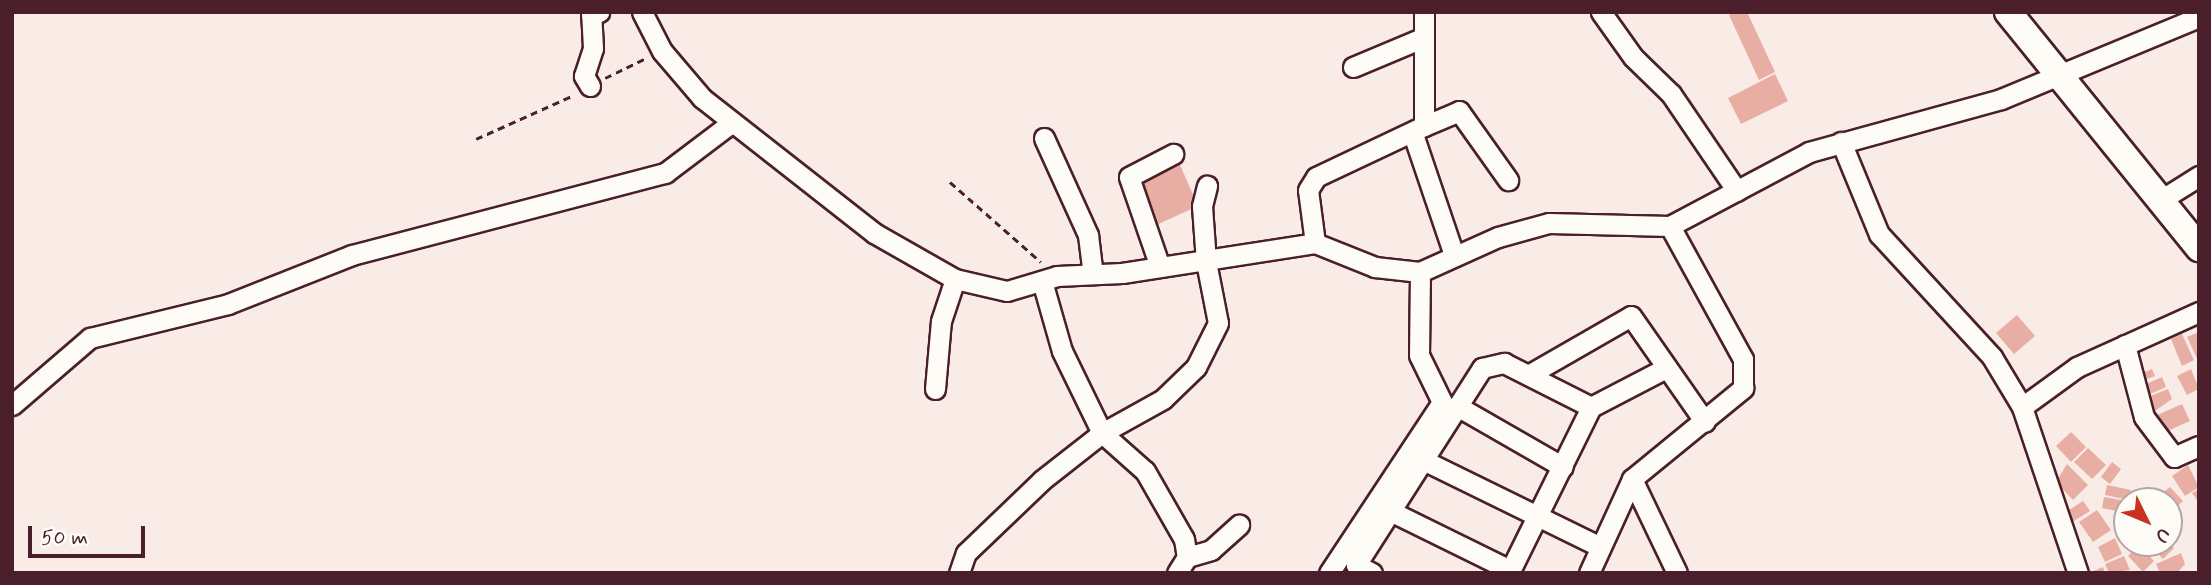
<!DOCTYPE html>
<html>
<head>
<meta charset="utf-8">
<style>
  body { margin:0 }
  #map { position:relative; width:2211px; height:585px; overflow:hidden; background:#f9ece6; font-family:Mynerve,sans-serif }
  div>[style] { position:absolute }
  .building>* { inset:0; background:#e8aea4 }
  .path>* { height:2.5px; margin-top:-1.25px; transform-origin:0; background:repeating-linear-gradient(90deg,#4a1f2b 0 7px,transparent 0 12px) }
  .roads { filter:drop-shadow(2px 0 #4a1f2b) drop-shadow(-2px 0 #4a1f2b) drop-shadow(0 2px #4a1f2b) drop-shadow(0 -2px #4a1f2b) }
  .street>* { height:19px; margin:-9.5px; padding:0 9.5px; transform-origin:9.5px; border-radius:9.5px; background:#fdfcf7 }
  .secondary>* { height:26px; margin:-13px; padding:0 13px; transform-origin:13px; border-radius:13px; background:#fdfcf7 }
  span { translate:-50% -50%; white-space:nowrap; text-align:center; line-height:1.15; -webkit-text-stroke:5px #fdfcf7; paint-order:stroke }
  .frame { position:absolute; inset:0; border:14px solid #4a1f2b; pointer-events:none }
  .north { position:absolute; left:2113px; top:487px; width:70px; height:70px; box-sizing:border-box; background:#fdfcf7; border:2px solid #b5a4a5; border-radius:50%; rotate:133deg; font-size:19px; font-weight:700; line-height:28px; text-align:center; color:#4a1f2b }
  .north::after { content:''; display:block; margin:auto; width:24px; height:32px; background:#c8321e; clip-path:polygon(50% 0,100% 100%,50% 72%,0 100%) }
  .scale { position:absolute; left:28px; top:526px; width:117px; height:32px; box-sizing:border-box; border:4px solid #4a1f2b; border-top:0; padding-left:9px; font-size:21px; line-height:24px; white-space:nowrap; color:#4a1f2b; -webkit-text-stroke:5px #fdfcf7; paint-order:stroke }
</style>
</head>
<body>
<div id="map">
  <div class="building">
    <div style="clip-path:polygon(1735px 12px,1747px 12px,1775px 72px,1759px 80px,1729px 15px)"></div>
    <div style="clip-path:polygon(1775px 74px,1788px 101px,1741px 124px,1728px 98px)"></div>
    <div style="clip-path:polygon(1177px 158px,1198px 206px,1152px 227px,1131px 179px)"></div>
    <div style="clip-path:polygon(2017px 315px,2035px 336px,2014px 354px,1996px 333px)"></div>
    <div style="clip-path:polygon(2199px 332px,2199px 363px,2187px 337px)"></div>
    <div style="clip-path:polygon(2182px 334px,2194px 360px,2182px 366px,2171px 339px)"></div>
    <div style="clip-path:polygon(2152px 369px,2155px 376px,2142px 381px,2140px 374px)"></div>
    <div style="clip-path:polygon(2191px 369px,2199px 389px,2187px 395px,2177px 376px)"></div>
    <div style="clip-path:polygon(2162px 377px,2166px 387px,2150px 394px,2146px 384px)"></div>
    <div style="clip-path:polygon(2168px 389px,2172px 399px,2145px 418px,2138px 401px)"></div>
    <div style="clip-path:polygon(2182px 404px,2190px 421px,2163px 433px,2155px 416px)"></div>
    <div style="clip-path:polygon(2071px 432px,2086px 447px,2071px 462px,2056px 446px)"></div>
    <div style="clip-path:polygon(2088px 448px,2106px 465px,2092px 479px,2074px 462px)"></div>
    <div style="clip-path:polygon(2112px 462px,2121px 469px,2110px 484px,2101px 477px)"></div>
    <div style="clip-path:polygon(2067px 464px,2088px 485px,2073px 500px,2056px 482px)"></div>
    <div style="clip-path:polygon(2188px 465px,2199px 487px,2185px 496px,2172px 476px)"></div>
    <div style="clip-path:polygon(2107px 485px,2131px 490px,2129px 500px,2105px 495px)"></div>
    <div style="clip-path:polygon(2170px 487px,2183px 501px,2173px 510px,2160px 495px)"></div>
    <div style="clip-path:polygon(2199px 489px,2199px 503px,2192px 493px)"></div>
    <div style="clip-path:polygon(2104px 497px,2127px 501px,2126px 513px,2102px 508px)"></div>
    <div style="clip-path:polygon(2083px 501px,2090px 511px,2069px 524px,2063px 514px)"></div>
    <div style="clip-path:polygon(2097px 510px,2111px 530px,2093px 542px,2079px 522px)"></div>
    <div style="clip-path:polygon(2115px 538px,2122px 554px,2105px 562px,2098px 547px)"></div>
    <div style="clip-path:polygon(2147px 543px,2168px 543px,2174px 548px,2163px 559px)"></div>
    <div style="clip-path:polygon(2139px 545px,2154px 561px,2143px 572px,2128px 556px)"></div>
    <div style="clip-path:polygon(2181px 553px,2185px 564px,2177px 573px,2160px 573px,2156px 564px)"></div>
    <div style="clip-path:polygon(2124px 556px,2130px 570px,2109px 573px,2105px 564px)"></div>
    <div style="clip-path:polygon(2103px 567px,2105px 573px,2089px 573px)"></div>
  </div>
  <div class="path">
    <div style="left:605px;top:78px;width:46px;rotate:-26deg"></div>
    <div style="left:476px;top:139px;width:107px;rotate:-24.2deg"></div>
    <div style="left:950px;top:182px;width:121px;rotate:41.3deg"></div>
  </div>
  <div class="roads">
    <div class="street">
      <div style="left:642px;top:12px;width:44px;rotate:62.9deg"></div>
      <div style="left:662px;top:51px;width:62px;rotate:49.6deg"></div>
      <div style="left:702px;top:98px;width:219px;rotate:38.1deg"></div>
      <div style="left:874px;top:233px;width:93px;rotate:29.6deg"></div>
      <div style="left:955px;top:279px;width:53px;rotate:13deg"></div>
      <div style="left:1007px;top:291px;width:52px;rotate:-16.7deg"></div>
      <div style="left:1057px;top:276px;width:65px;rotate:-2.6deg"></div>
      <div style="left:1122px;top:273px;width:195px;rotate:-8.8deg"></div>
      <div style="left:1315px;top:243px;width:65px;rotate:21.8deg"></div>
      <div style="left:1375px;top:267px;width:45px;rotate:6.3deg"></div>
      <div style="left:1420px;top:272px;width:85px;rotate:-24.2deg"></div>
      <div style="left:1498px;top:237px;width:53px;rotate:-15.4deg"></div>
      <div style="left:1549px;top:223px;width:121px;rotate:1.4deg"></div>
      <div style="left:1670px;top:226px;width:157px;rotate:-28deg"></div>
      <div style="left:1809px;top:152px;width:199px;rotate:-15.4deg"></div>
      <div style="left:2001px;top:99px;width:214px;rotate:-22.5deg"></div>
      <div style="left:1601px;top:12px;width:55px;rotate:54.6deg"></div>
      <div style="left:1633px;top:57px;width:53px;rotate:44.2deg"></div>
      <div style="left:1671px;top:94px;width:117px;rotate:55.8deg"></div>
      <div style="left:1353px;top:67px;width:75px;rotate:-22.8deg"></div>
      <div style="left:590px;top:86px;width:12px;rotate:-121deg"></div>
      <div style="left:584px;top:76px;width:29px;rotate:-72deg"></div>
      <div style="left:593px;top:48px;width:33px;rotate:-93deg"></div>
      <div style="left:591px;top:15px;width:9px;rotate:-21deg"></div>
      <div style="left:1424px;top:126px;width:38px;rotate:-23deg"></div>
      <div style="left:1459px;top:111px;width:85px;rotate:54.6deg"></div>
      <div style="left:1413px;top:134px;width:128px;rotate:71.3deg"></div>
      <div style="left:1044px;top:138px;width:107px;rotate:65.6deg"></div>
      <div style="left:1088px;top:235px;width:38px;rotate:83deg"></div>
      <div style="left:1841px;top:142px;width:100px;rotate:67.6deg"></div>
      <div style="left:1879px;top:234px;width:167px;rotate:47.4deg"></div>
      <div style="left:1992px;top:357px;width:58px;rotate:59deg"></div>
      <div style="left:2022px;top:407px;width:175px;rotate:71.4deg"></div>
      <div style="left:2159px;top:201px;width:47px;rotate:-32deg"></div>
      <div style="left:1315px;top:243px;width:53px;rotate:-97.5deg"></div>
      <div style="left:1308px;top:190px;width:15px;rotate:-58deg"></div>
      <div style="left:1316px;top:177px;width:119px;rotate:-25.3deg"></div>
      <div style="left:1424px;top:126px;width:114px;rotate:-90deg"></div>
      <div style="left:1160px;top:267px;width:95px;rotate:-109deg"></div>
      <div style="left:1129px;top:177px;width:50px;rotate:-27.6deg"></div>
      <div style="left:1042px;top:281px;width:73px;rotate:74.1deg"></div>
      <div style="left:1062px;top:351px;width:91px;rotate:64deg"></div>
      <div style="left:1102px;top:433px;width:57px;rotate:41.5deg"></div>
      <div style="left:1145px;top:471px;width:78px;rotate:60.2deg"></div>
      <div style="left:1184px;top:539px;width:18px;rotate:81deg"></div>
      <div style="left:1187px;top:557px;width:19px;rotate:122deg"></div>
      <div style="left:2125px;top:345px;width:74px;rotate:75.2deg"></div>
      <div style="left:2144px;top:417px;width:50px;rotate:53.1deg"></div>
      <div style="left:2174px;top:457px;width:27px;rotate:-24deg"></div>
      <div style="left:1530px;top:374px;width:116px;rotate:-29.9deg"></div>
      <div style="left:1631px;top:316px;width:129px;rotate:55.1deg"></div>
      <div style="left:935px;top:389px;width:68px;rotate:-85deg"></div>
      <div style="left:941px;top:321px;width:44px;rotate:-71.6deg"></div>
      <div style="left:12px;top:405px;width:103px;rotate:-40.7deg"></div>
      <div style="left:90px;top:338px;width:142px;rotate:-13.8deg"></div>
      <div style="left:228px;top:304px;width:133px;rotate:-21.6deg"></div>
      <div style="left:352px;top:255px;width:324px;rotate:-14.7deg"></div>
      <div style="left:665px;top:173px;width:83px;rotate:-37.1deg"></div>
      <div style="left:1457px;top:406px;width:122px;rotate:29.9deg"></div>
      <div style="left:2022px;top:407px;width:68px;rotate:-36deg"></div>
      <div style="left:2077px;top:367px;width:134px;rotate:-24.3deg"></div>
      <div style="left:1421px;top:459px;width:200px;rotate:26.1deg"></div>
      <div style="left:1632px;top:479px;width:104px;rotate:64.4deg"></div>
      <div style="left:1388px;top:510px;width:136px;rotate:26.2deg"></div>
      <div style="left:1187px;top:557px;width:25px;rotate:-16deg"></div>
      <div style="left:1211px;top:550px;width:38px;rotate:-42deg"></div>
      <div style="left:959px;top:573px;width:21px;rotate:-71deg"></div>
      <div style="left:966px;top:553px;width:105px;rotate:-43.8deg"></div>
      <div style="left:1042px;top:480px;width:76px;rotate:-38.1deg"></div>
      <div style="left:1102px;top:433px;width:70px;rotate:-29.1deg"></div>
      <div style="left:1163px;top:399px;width:46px;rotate:-44.1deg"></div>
      <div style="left:1196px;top:367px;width:49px;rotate:-63.4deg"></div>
      <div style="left:1218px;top:323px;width:62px;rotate:-101.1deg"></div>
      <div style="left:1206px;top:262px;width:56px;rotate:-94.1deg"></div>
      <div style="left:1202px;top:206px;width:21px;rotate:-76deg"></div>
      <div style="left:1329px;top:573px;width:205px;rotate:-56.5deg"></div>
      <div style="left:1442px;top:402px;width:52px;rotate:-116.1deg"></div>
      <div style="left:1419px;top:355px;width:83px;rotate:-89.3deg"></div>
      <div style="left:1372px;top:573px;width:18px;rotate:-153deg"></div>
      <div style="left:1356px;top:565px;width:234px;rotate:-57.4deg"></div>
      <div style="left:1482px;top:368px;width:23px;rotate:-13deg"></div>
      <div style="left:1504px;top:363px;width:97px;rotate:26.8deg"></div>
      <div style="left:1509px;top:573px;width:185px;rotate:-63.7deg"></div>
      <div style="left:1591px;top:407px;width:85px;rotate:-27.5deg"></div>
      <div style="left:1589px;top:573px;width:103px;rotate:-65.4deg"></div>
      <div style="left:1632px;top:479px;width:144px;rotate:-39.3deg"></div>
      <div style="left:1743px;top:388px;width:29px;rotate:-90deg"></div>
      <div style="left:1743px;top:359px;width:152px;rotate:-118.8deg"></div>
    </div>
    <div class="secondary">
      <div style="left:2008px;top:12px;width:304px;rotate:51deg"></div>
    </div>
  </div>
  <div class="frame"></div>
  <div class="north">U</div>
  <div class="scale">50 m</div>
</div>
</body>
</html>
